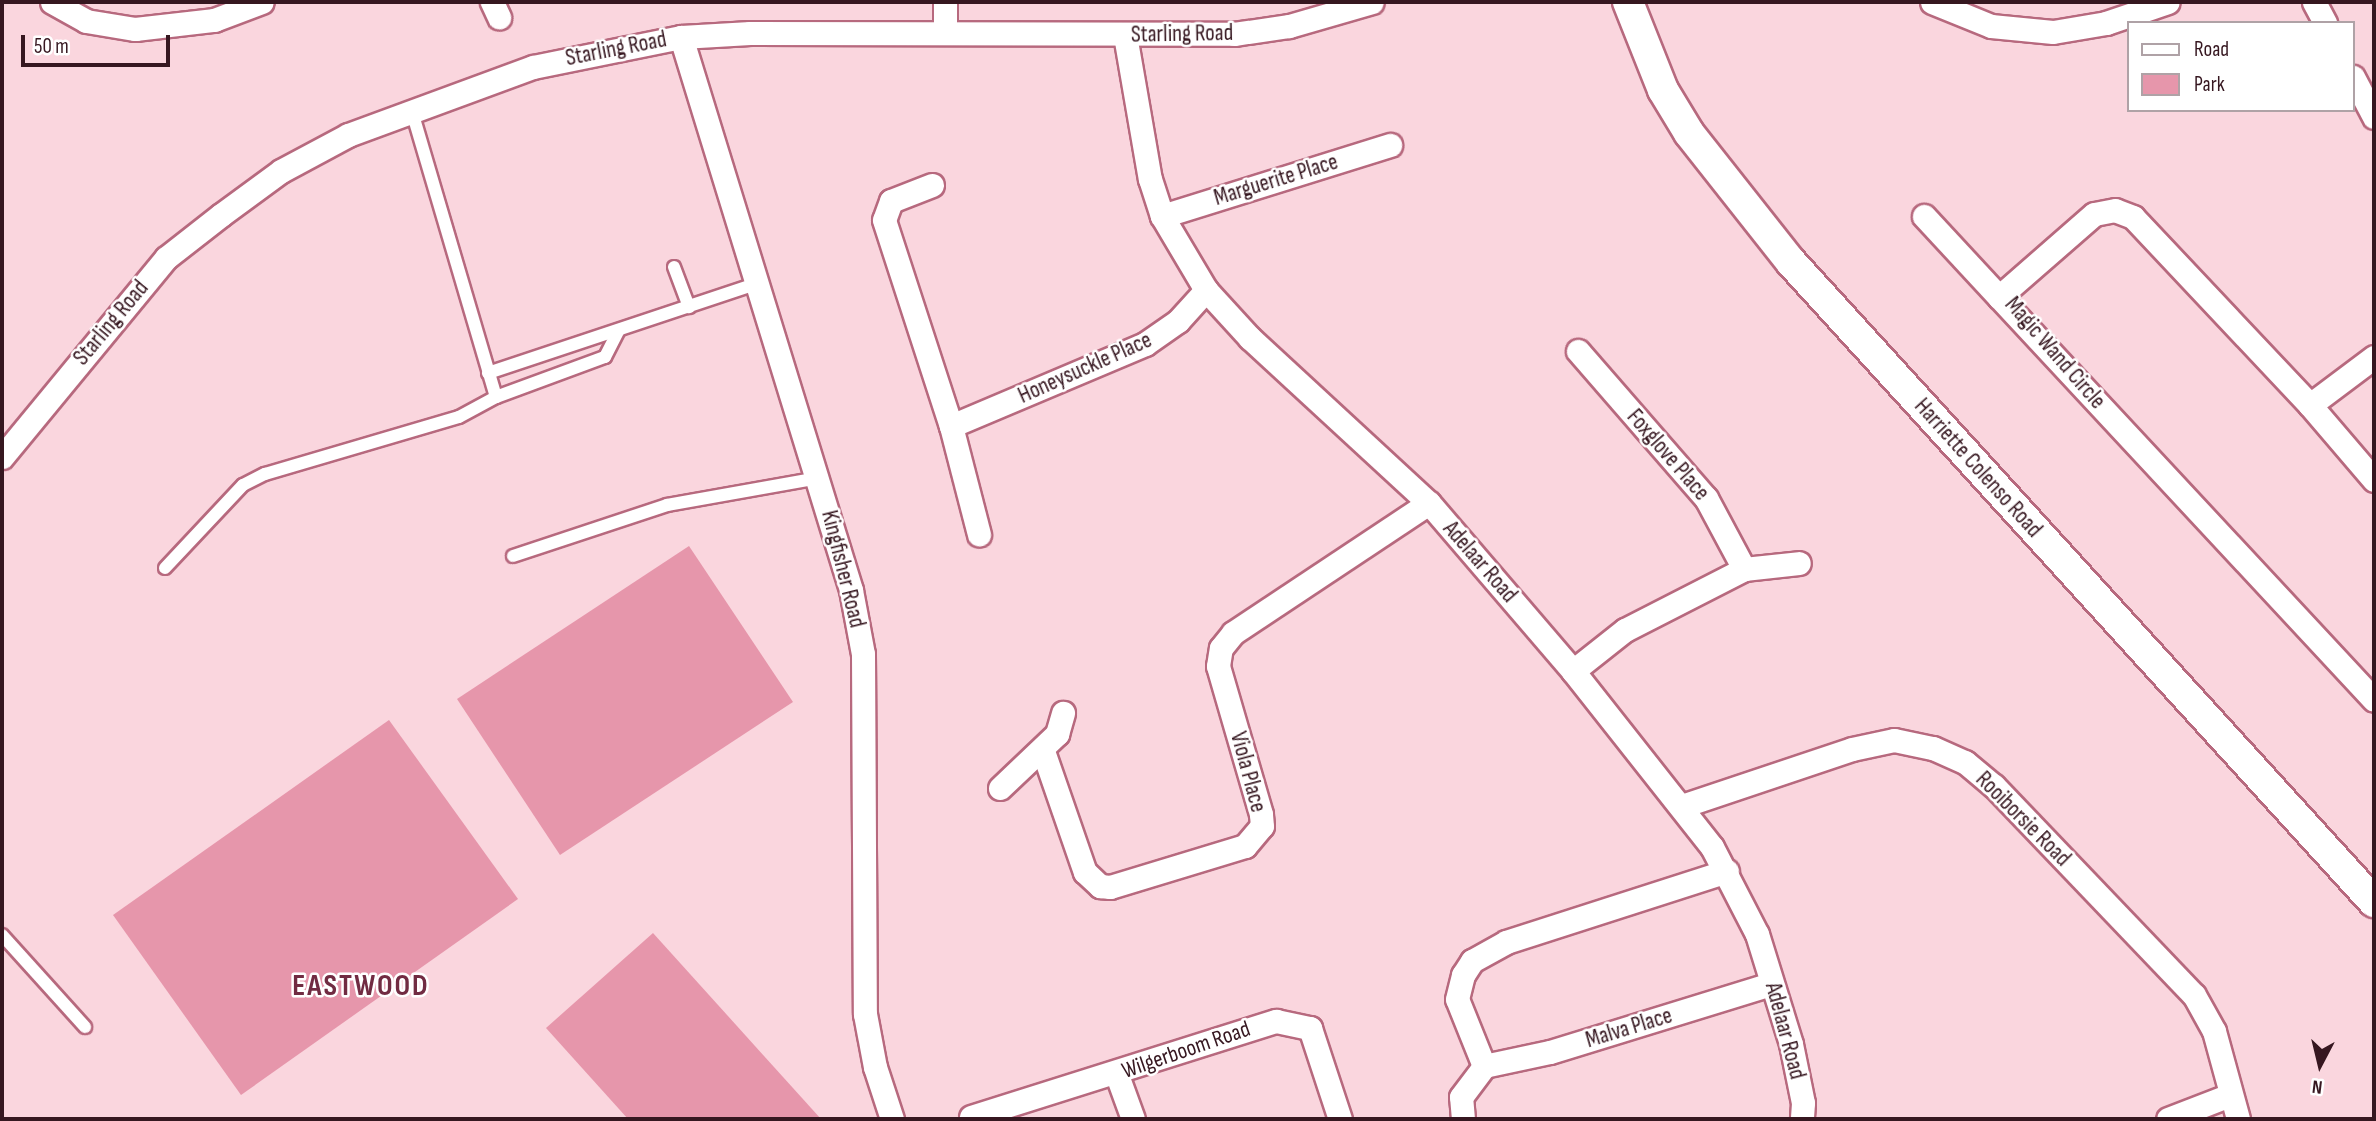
<!DOCTYPE html>
<html>
<head>
<meta charset="utf-8">
<style>
  body { margin:0 }
  #map { position:relative; width:2376px; height:1121px; overflow:hidden; background:#fad6de; font-family:"Sofia Sans Condensed",sans-serif }
  div>[style] { position:absolute }
  .green>* { inset:0; background:#e696ab }
  .roads { filter:drop-shadow(2px 0 #b7697e) drop-shadow(-2px 0 #b7697e) drop-shadow(0 2px #b7697e) drop-shadow(0 -2px #b7697e) }
  .service>* { height:12px; margin:-6px; padding:0 6px; transform-origin:6px; border-radius:6px; background:#fff }
  .minor>* { height:23px; margin:-11.5px; padding:0 11.5px; transform-origin:11.5px; border-radius:11.5px; background:#fff }
  .tertiary>* { height:30px; margin:-15px; padding:0 15px; transform-origin:15px; border-radius:15px; background:#fff }
  span { translate:-50% -50%; white-space:nowrap; text-align:center; line-height:1.15; -webkit-text-stroke:5px #fff; paint-order:stroke }
  .street-label { font-size:23px; color:#361720 }
  .district-label { font-size:30px; color:#712b42; font-weight:700; letter-spacing:2px }
  .frame { position:absolute; inset:0; border:4px solid #361720; pointer-events:none }
  .legend { position:absolute; left:2127px; top:21px; width:228px; height:91px; box-sizing:border-box; background:#fff; border:2px solid #afa2a6; margin:0; padding:9px 12px; list-style:none; font-size:21px; color:#361720 }
  .legend li { display:flex; align-items:center; gap:14px; height:35px }
  .legend b { width:35px; border:2px solid #afa2a6 }
  .north { position:absolute; left:2285px; top:1030px; width:70px; height:70px; -webkit-text-stroke:5px #fff; paint-order:stroke; rotate:187deg; font-size:19px; font-weight:700; line-height:28px; text-align:center; color:#361720 }
  .north::after { content:''; display:block; margin:auto; width:24px; height:32px; background:#361720; clip-path:polygon(50% 0,100% 100%,50% 72%,0 100%) }
  .scale { position:absolute; left:21px; top:35px; width:149px; height:32px; box-sizing:border-box; border:4px solid #361720; border-top:0; padding-left:9px; font-size:21px; line-height:24px; white-space:nowrap; color:#361720; -webkit-text-stroke:5px #fff; paint-order:stroke }
</style>
</head>
<body>
<div id="map">
  <div class="green">
    <div style="clip-path:polygon(689px 546px,793px 702px,560px 855px,457px 699px)"></div>
    <div style="clip-path:polygon(389px 720px,518px 899px,241px 1095px,113px 915px)"></div>
    <div style="clip-path:polygon(653px 933px,821px 1119px,628px 1119px,546px 1028px)"></div>
  </div>
  <div class="roads">
    <div class="service">
      <div style="left:674px;top:267px;width:43px;rotate:69.4deg"></div>
      <div style="left:488px;top:373px;width:285px;rotate:-18.4deg"></div>
      <div style="left:496px;top:397px;width:116px;rotate:-20.2deg"></div>
      <div style="left:605px;top:357px;width:29px;rotate:-63deg"></div>
      <div style="left:513px;top:556px;width:162px;rotate:-18.3deg"></div>
      <div style="left:667px;top:505px;width:154px;rotate:-10.1deg"></div>
      <div style="left:165px;top:568px;width:114px;rotate:-46.8deg"></div>
      <div style="left:243px;top:485px;width:25px;rotate:-27deg"></div>
      <div style="left:265px;top:474px;width:202px;rotate:-16.4deg"></div>
      <div style="left:459px;top:417px;width:42px;rotate:-28.4deg"></div>
      <div style="left:496px;top:397px;width:298px;rotate:-106.4deg"></div>
      <div style="left:2px;top:935px;width:124px;rotate:47.9deg"></div>
    </div>
    <div class="minor">
      <div style="left:52px;top:2px;width:39px;rotate:29deg"></div>
      <div style="left:86px;top:21px;width:50px;rotate:9.3deg"></div>
      <div style="left:135px;top:29px;width:80px;rotate:-6.5deg"></div>
      <div style="left:214px;top:20px;width:51px;rotate:-20.6deg"></div>
      <div style="left:492px;top:2px;width:17px;rotate:65deg"></div>
      <div style="left:1932px;top:2px;width:64px;rotate:22.1deg"></div>
      <div style="left:1991px;top:26px;width:62px;rotate:5.5deg"></div>
      <div style="left:2053px;top:32px;width:54px;rotate:-9.6deg"></div>
      <div style="left:2106px;top:23px;width:65px;rotate:-18.7deg"></div>
      <div style="left:2314px;top:2px;width:24px;rotate:62deg"></div>
      <div style="left:945px;top:31px;width:29px;rotate:-90deg"></div>
      <div style="left:1125px;top:35px;width:146px;rotate:80.2deg"></div>
      <div style="left:1150px;top:179px;width:39px;rotate:72deg"></div>
      <div style="left:1162px;top:216px;width:86px;rotate:59.3deg"></div>
      <div style="left:1206px;top:290px;width:65px;rotate:47.5deg"></div>
      <div style="left:1250px;top:338px;width:243px;rotate:42.7deg"></div>
      <div style="left:1429px;top:503px;width:221px;rotate:49.4deg"></div>
      <div style="left:1573px;top:671px;width:224px;rotate:51.7deg"></div>
      <div style="left:1712px;top:847px;width:98px;rotate:62.7deg"></div>
      <div style="left:1757px;top:934px;width:115px;rotate:72.8deg"></div>
      <div style="left:1791px;top:1044px;width:60px;rotate:78.5deg"></div>
      <div style="left:1803px;top:1103px;width:16px;rotate:94deg"></div>
      <div style="left:681px;top:37px;width:579px;rotate:72.91deg"></div>
      <div style="left:851px;top:590px;width:65px;rotate:79.4deg"></div>
      <div style="left:863px;top:654px;width:360px;rotate:89.7deg"></div>
      <div style="left:865px;top:1014px;width:54px;rotate:79.3deg"></div>
      <div style="left:875px;top:1067px;width:55px;rotate:71.9deg"></div>
      <div style="left:2353px;top:77px;width:45px;rotate:62.3deg"></div>
      <div style="left:932px;top:185px;width:44px;rotate:158.7deg"></div>
      <div style="left:891px;top:201px;width:20px;rotate:110deg"></div>
      <div style="left:884px;top:220px;width:217px;rotate:72deg"></div>
      <div style="left:951px;top:426px;width:112px;rotate:75.5deg"></div>
      <div style="left:1162px;top:216px;width:239px;rotate:-17.3deg"></div>
      <div style="left:1924px;top:216px;width:110px;rotate:47.2deg"></div>
      <div style="left:1578px;top:351px;width:195px;rotate:49deg"></div>
      <div style="left:1706px;top:498px;width:81px;rotate:61.8deg"></div>
      <div style="left:2310px;top:405px;width:80px;rotate:-36.9deg"></div>
      <div style="left:951px;top:426px;width:211px;rotate:-22.9deg"></div>
      <div style="left:1145px;top:344px;width:40px;rotate:-34.9deg"></div>
      <div style="left:1178px;top:321px;width:42px;rotate:-47.9deg"></div>
      <div style="left:2px;top:457px;width:258px;rotate:-50.5deg"></div>
      <div style="left:166px;top:258px;width:70px;rotate:-38deg"></div>
      <div style="left:221px;top:215px;width:74px;rotate:-36.3deg"></div>
      <div style="left:281px;top:171px;width:76px;rotate:-28.2deg"></div>
      <div style="left:348px;top:135px;width:197px;rotate:-20.2deg"></div>
      <div style="left:533px;top:67px;width:151px;rotate:-11.5deg"></div>
      <div style="left:681px;top:37px;width:69px;rotate:-3.3deg"></div>
      <div style="left:750px;top:33px;width:484px;rotate:0.1deg"></div>
      <div style="left:1234px;top:34px;width:56px;rotate:-8.3deg"></div>
      <div style="left:1289px;top:26px;width:86px;rotate:-16.1deg"></div>
      <div style="left:2374px;top:480px;width:99px;rotate:-130.5deg"></div>
      <div style="left:2310px;top:405px;width:258px;rotate:-133.3deg"></div>
      <div style="left:2133px;top:217px;width:19px;rotate:-159deg"></div>
      <div style="left:2115px;top:210px;width:21px;rotate:169deg"></div>
      <div style="left:2094px;top:214px;width:126px;rotate:138.9deg"></div>
      <div style="left:1999px;top:297px;width:550px;rotate:47.06deg"></div>
      <div style="left:1573px;top:671px;width:66px;rotate:-38.3deg"></div>
      <div style="left:1625px;top:630px;width:134px;rotate:-27.1deg"></div>
      <div style="left:1744px;top:569px;width:55px;rotate:-6.2deg"></div>
      <div style="left:1043px;top:751px;width:128px;rotate:70.9deg"></div>
      <div style="left:1085px;top:872px;width:21px;rotate:43deg"></div>
      <div style="left:1100px;top:886px;width:10px;rotate:6deg"></div>
      <div style="left:1110px;top:887px;width:141px;rotate:-16.9deg"></div>
      <div style="left:1245px;top:846px;width:26px;rotate:-50deg"></div>
      <div style="left:1262px;top:826px;width:12px;rotate:-95deg"></div>
      <div style="left:1261px;top:814px;width:154px;rotate:-106.2deg"></div>
      <div style="left:1218px;top:666px;width:18px;rotate:-81deg"></div>
      <div style="left:1221px;top:648px;width:19px;rotate:-51deg"></div>
      <div style="left:1233px;top:633px;width:235px;rotate:-33.6deg"></div>
      <div style="left:1000px;top:788px;width:79px;rotate:-43.5deg"></div>
      <div style="left:1057px;top:734px;width:22px;rotate:-74deg"></div>
      <div style="left:1682px;top:806px;width:179px;rotate:-18.5deg"></div>
      <div style="left:1852px;top:749px;width:43px;rotate:-12.1deg"></div>
      <div style="left:1894px;top:740px;width:40px;rotate:12deg"></div>
      <div style="left:1933px;top:748px;width:35px;rotate:24deg"></div>
      <div style="left:1965px;top:762px;width:38px;rotate:40deg"></div>
      <div style="left:1994px;top:786px;width:289px;rotate:46.3deg"></div>
      <div style="left:2194px;top:995px;width:41px;rotate:60.9deg"></div>
      <div style="left:2214px;top:1031px;width:91px;rotate:74.7deg"></div>
      <div style="left:1484px;top:1066px;width:67px;rotate:-12deg"></div>
      <div style="left:1550px;top:1052px;width:231px;rotate:-17.1deg"></div>
      <div style="left:1117px;top:1075px;width:47px;rotate:70deg"></div>
      <div style="left:971px;top:1117px;width:320px;rotate:-17.5deg"></div>
      <div style="left:1276px;top:1021px;width:35px;rotate:12deg"></div>
      <div style="left:1310px;top:1028px;width:96px;rotate:71.8deg"></div>
      <div style="left:1463px;top:1119px;width:22px;rotate:-95deg"></div>
      <div style="left:1461px;top:1097px;width:39px;rotate:-53deg"></div>
      <div style="left:1484px;top:1066px;width:72px;rotate:-111.9deg"></div>
      <div style="left:1457px;top:999px;width:25px;rotate:-76deg"></div>
      <div style="left:1463px;top:975px;width:17px;rotate:-57deg"></div>
      <div style="left:1472px;top:961px;width:39px;rotate:-29deg"></div>
      <div style="left:1506px;top:942px;width:232px;rotate:-17.8deg"></div>
      <div style="left:2168px;top:1119px;width:66px;rotate:-21.2deg"></div>
    </div>
    <div class="tertiary">
      <div style="left:1628px;top:2px;width:95px;rotate:68.3deg"></div>
      <div style="left:1663px;top:90px;width:50px;rotate:58.8deg"></div>
      <div style="left:1689px;top:133px;width:164px;rotate:51.7deg"></div>
      <div style="left:1791px;top:262px;width:866px;rotate:47.67deg"></div>
    </div>
  </div>
  <div class="street-label">
    <span style="left:1182px;top:34px;rotate:-1deg">Starling Road</span>
    <span style="left:616px;top:49px;rotate:-11deg">Starling Road</span>
    <span style="left:1276px;top:180px;rotate:-17deg">Marguerite Place</span>
    <span style="left:111px;top:323px;rotate:-50deg">Starling Road</span>
    <span style="left:2055px;top:353px;rotate:49deg">Magic Wand Circle</span>
    <span style="left:1085px;top:368px;rotate:-24deg">Honeysuckle Place</span>
    <span style="left:1668px;top:455px;rotate:49deg">Foxglove Place</span>
    <span style="left:1978px;top:468px;rotate:48deg">Harriette Colenso Road</span>
    <span style="left:1480px;top:562px;rotate:49deg">Adelaar Road</span>
    <span style="left:843px;top:569px;rotate:76deg">Kingfisher Road</span>
    <span style="left:1248px;top:772px;rotate:75deg">Viola Place</span>
    <span style="left:2023px;top:819px;rotate:45deg">Rooiborsie Road</span>
    <span style="left:1629px;top:1028px;rotate:-17deg">Malva Place</span>
    <span style="left:1785px;top:1031px;rotate:75deg">Adelaar Road</span>
    <span style="left:1186px;top:1050px;rotate:-19deg">Wilgerboom Road</span>
  </div>
  <div class="district-label">
    <span style="left:361px;top:986px">EASTWOOD</span>
  </div>
  <div class="frame"></div>
  <ul class="legend">
  <li><b style="height:9px;background:#fff"></b>Road</li>
  <li><b style="height:19px;background:#e696ab"></b>Park</li>
  </ul>
  <div class="north">N</div>
  <div class="scale">50 m</div>
</div>
</body>
</html>
